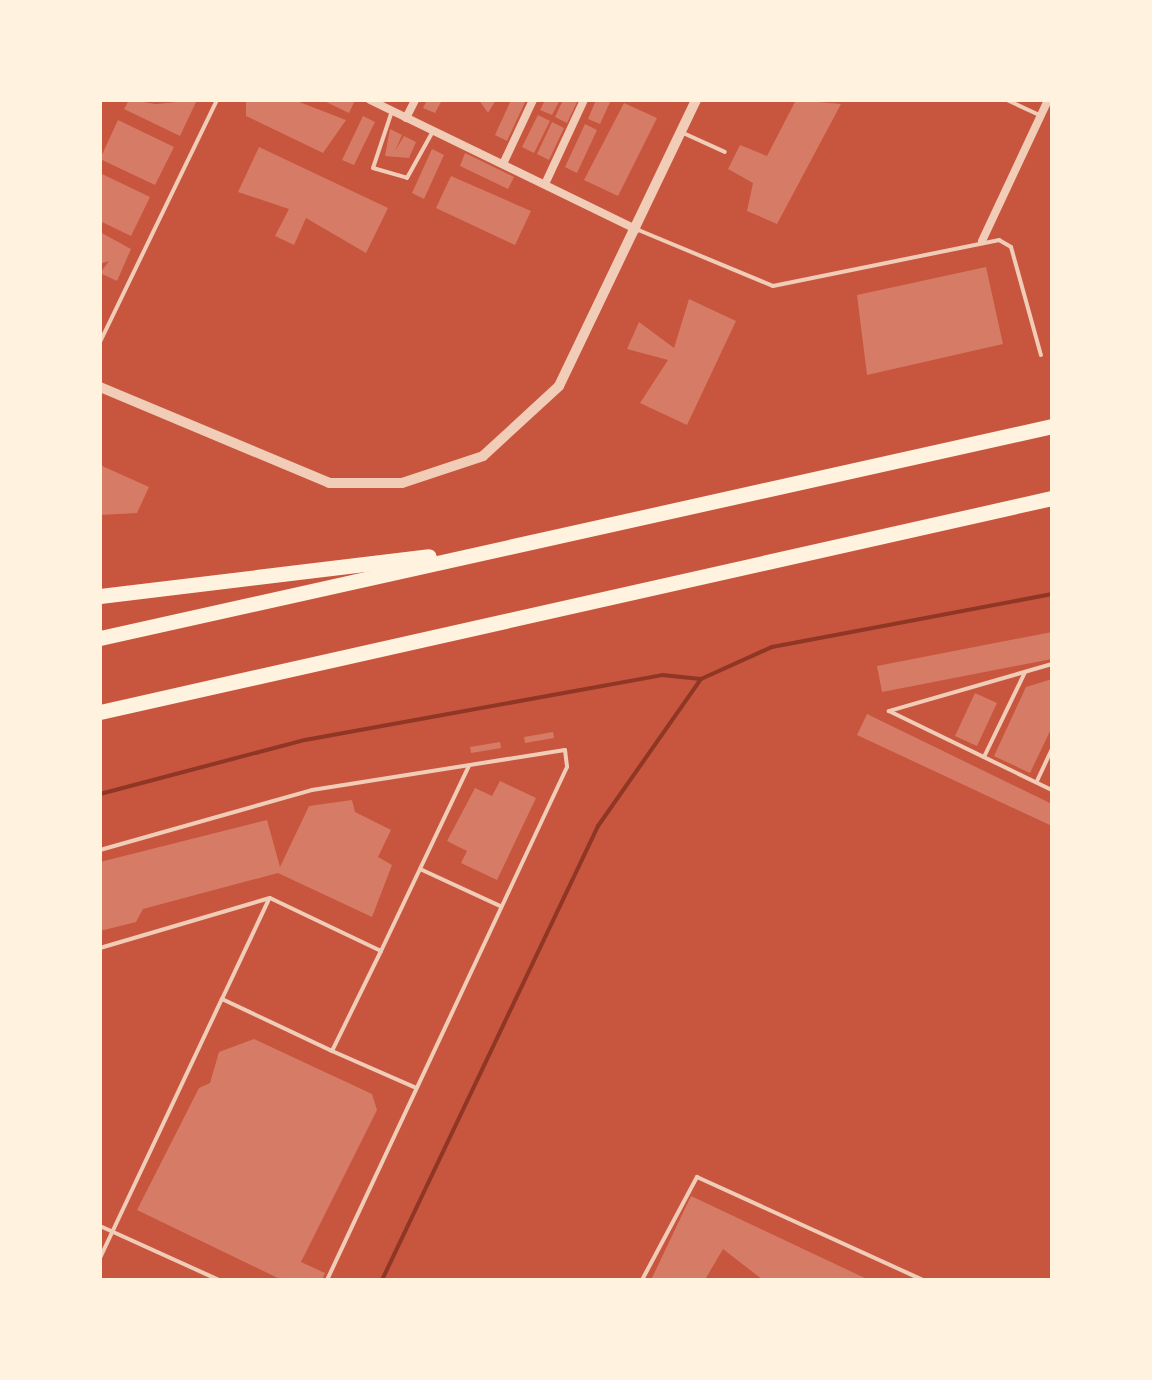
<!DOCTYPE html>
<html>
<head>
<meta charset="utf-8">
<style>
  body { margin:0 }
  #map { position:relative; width:1152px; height:1380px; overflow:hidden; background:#c8553d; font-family:Ubuntu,sans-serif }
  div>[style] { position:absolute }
  .stream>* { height:4px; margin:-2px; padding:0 2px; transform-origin:2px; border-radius:2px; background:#8f3625 }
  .building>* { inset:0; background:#d67c66 }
  .service>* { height:4px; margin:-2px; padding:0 2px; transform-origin:2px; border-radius:2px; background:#f1ccb7 }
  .minor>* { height:8px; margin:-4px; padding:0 4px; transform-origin:4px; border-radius:4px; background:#f1ccb7 }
  .tertiary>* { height:10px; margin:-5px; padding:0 5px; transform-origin:5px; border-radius:5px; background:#f1ccb7 }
  .motorway>* { height:15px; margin:-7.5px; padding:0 7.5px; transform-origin:7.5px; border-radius:7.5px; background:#fff3e0 }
  span { translate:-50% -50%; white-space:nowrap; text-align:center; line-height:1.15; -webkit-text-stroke:8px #fff3e0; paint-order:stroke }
  .frame { position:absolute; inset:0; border:102px solid #fff3e0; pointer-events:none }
</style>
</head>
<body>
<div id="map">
  <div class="stream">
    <div style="left:100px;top:794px;width:212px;rotate:-14.8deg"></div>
    <div style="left:305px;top:740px;width:363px;rotate:-10.3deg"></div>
    <div style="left:662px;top:675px;width:39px;rotate:6deg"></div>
    <div style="left:382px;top:1280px;width:503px;rotate:-64.56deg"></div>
    <div style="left:598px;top:826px;width:179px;rotate:-55deg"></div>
    <div style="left:701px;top:679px;width:78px;rotate:-24.3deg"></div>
    <div style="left:772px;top:647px;width:285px;rotate:-10.7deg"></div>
  </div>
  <div class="building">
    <div style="clip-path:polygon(129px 100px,156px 104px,197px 100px,180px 136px,124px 109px)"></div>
    <div style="clip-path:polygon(246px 100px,294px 100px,346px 120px,323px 153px,246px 116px)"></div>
    <div style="clip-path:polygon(322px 100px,355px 100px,349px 113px)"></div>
    <div style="clip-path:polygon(427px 100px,442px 100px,435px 113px,423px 108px)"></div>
    <div style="clip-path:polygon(479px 100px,496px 100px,488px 113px)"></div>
    <div style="clip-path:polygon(511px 100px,526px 100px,507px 141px,495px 135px)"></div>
    <div style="clip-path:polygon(545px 100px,560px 100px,552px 115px,540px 110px)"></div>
    <div style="clip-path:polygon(563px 100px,578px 100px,567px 123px,555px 117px)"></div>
    <div style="clip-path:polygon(596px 100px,611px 100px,600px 124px,588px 119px)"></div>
    <div style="clip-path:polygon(796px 100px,841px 104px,777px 224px,747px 211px,753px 183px,728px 169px,740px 145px,767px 156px)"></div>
    <div style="clip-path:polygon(624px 103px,657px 118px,618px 196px,584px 180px)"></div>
    <div style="clip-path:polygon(538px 115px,550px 121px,534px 153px,522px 147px)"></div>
    <div style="clip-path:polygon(363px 116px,375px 122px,354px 165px,342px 160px)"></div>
    <div style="clip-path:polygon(118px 120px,174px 147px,155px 185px,100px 159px)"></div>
    <div style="clip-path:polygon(552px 122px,564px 128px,549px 160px,537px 154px)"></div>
    <div style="clip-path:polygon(585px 124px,597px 130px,577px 173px,565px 167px)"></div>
    <div style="clip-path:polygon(390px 129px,402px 135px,395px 151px,404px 136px,416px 142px,409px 158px,385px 156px)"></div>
    <div style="clip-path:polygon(259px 147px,388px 208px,366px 253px,306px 218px,294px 245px,275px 236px,289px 209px,238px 192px)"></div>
    <div style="clip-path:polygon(432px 149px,444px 155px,424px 199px,412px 193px)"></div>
    <div style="clip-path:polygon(465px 153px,514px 177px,508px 189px,460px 166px)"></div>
    <div style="clip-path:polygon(100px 173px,150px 197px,131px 236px,100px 221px)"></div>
    <div style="clip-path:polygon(451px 176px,531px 211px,515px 245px,436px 208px)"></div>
    <div style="clip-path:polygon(100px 232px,131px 249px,117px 281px,100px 273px,109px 261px,100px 264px)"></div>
    <div style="clip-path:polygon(986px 267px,1003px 344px,867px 375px,857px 295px)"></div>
    <div style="clip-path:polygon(689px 299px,736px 321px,687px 425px,640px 403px,668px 360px,627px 349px,639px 322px,674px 348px)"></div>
    <div style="clip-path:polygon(100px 465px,149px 487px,137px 513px,100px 515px)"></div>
    <div style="clip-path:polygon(1052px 632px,1052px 659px,882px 692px,877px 666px)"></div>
    <div style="clip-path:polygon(1052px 679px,1052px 727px,1030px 773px,994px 756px,1026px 687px)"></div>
    <div style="clip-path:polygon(975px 693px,997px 703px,977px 746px,955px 736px)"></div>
    <div style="clip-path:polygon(867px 714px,1052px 804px,1052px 826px,857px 735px)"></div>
    <div style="clip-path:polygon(553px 732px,554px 738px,525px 743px,524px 737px)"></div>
    <div style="clip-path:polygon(500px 742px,501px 748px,471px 753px,470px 747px)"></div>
    <div style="clip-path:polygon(500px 781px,536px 798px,497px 880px,461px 863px,467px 851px,447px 841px,475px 788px,492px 796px)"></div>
    <div style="clip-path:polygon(352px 800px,355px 812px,391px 830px,378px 857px,392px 865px,372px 917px,278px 873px,143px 909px,136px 922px,100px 931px,100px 862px,267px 820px,280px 867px,309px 806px)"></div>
    <div style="clip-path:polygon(254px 1039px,372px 1094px,377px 1110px,301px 1262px,325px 1273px,322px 1280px,282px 1280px,137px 1210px,199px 1088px,210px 1083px,219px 1052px)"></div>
    <div style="clip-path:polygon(691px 1196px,869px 1280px,763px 1280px,723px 1249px,706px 1278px,651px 1280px)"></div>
  </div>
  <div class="service">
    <div style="left:1007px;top:100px;width:35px;rotate:25deg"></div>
    <div style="left:392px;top:111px;width:60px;rotate:108.4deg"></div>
    <div style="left:373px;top:168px;width:35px;rotate:16deg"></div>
    <div style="left:407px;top:178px;width:54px;rotate:-61deg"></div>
    <div style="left:681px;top:132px;width:48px;rotate:24.4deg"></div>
    <div style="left:636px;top:229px;width:148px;rotate:22.6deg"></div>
    <div style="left:773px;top:286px;width:231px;rotate:-11.5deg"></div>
    <div style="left:999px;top:240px;width:14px;rotate:30deg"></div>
    <div style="left:1011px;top:247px;width:112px;rotate:74.5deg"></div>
    <div style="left:100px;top:342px;width:269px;rotate:-64.2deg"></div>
    <div style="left:1052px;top:664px;width:170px;rotate:163.9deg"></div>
    <div style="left:889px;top:711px;width:181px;rotate:25.9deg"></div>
    <div style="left:984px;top:757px;width:94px;rotate:-64.2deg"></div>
    <div style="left:1037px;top:781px;width:35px;rotate:-65deg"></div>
    <div style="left:100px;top:850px;width:220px;rotate:-15.8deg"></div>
    <div style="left:312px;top:790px;width:256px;rotate:-9deg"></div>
    <div style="left:565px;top:750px;width:17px;rotate:83deg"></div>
    <div style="left:567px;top:767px;width:566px;rotate:115.07deg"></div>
    <div style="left:420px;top:869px;width:88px;rotate:24.8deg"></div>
    <div style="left:100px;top:948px;width:177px;rotate:-16.4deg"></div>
    <div style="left:270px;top:898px;width:123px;rotate:25.5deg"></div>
    <div style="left:381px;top:951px;width:111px;rotate:116.1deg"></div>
    <div style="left:332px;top:1051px;width:90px;rotate:23.7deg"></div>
    <div style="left:381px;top:951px;width:205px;rotate:-64.6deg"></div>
    <div style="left:222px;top:999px;width:110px;rotate:-64.8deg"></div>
    <div style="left:100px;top:1226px;width:131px;rotate:24.4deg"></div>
    <div style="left:100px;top:1258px;width:286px;rotate:-64.8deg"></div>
    <div style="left:222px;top:999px;width:122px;rotate:25.3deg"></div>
    <div style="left:642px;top:1280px;width:117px;rotate:-61.9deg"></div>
    <div style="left:697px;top:1177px;width:248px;rotate:24.5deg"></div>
  </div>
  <div class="minor">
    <div style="left:370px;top:100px;width:296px;rotate:25.9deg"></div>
    <div style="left:406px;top:118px;width:20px;rotate:-63deg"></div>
    <div style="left:503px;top:164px;width:71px;rotate:-64.9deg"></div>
    <div style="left:545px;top:184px;width:93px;rotate:-65.1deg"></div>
    <div style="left:982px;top:241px;width:156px;rotate:-64.9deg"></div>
  </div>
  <div class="tertiary">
    <div style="left:100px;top:387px;width:248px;rotate:22.7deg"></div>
    <div style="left:329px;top:483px;width:73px"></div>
    <div style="left:402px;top:483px;width:85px;rotate:-18.4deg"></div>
    <div style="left:483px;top:456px;width:103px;rotate:-42.6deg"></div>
    <div style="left:559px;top:386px;width:317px;rotate:-64.4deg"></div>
  </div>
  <div class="motorway">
    <div style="left:100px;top:596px;width:331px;rotate:-6.9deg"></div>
    <div style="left:100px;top:638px;width:975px;rotate:-12.55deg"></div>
    <div style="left:100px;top:712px;width:976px;rotate:-12.67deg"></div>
  </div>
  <div class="frame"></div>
</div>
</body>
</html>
